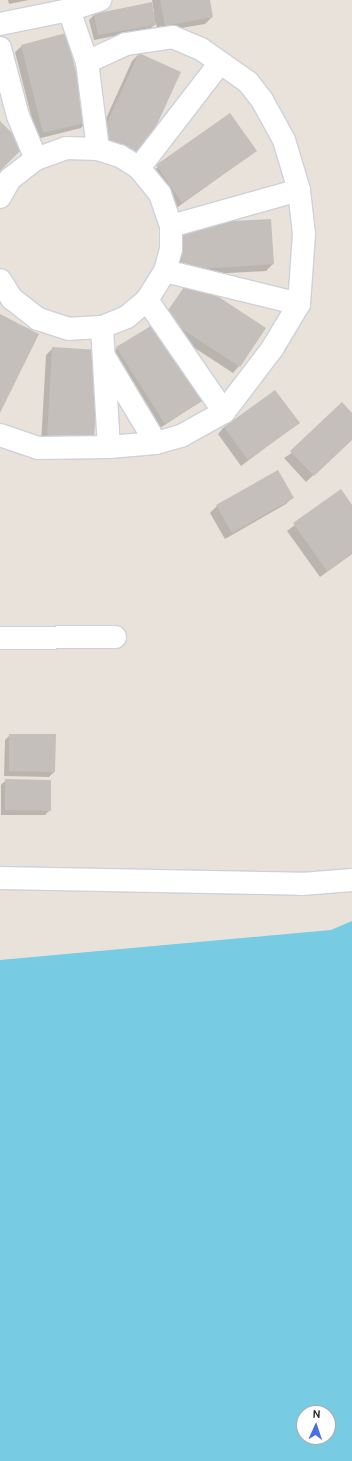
<!DOCTYPE html>
<html>
<head>
<meta charset="utf-8">
<style>
  body { margin:0 }
  #map { position:relative; width:352px; height:1461px; overflow:hidden; background:#e9e2da; font-family:Cabin,sans-serif }
  div>[style] { position:absolute }
  .water>* { inset:0; background:#77cbe2 }
  .shadow>* { inset:0; background:#0003 }
  .building>* { inset:0; background:#c4bfba }
  .roads { filter:drop-shadow(1px 0 #cdd1db) drop-shadow(-1px 0 #cdd1db) drop-shadow(0 1px #cdd1db) drop-shadow(0 -1px #cdd1db) }
  .minor>* { height:22px; margin:-11px; padding:0 11px; transform-origin:11px; border-radius:11px; background:#fff }
  span { translate:-50% -50%; white-space:nowrap; text-align:center; line-height:1.15; -webkit-text-stroke:3px #fff; paint-order:stroke }
  .north { position:absolute; left:296px; top:1405px; width:40px; height:40px; box-sizing:border-box; background:#fff; border:1px solid #a9a9a9; border-radius:50%; rotate:3deg; font-size:11px; font-weight:700; line-height:16px; text-align:center; color:#282828 }
  .north::after { content:''; display:block; margin:auto; width:14px; height:18px; background:#496fe7; clip-path:polygon(50% 0,100% 100%,50% 72%,0 100%) }
</style>
</head>
<body>
<div id="map">
  <div class="water">
    <div style="clip-path:polygon(evenodd,352px 921px,352px 1461px,0 1461px,0 960px,331px 930px,352px 921px,304px 1413px,328px 1413px,328px 1437px,304px 1437px,304px 1413px)"></div>
  </div>
  <div class="shadow">
    <div style="clip-path:polygon(8px 0,29px 0,9px 4px)"></div>
    <div style="clip-path:polygon(152px 0,209px 0,212px 17px,205px 24px,158px 32px,156px 23px,150px 29px,94px 40px,89px 20px,94px 15px,154px 12px)"></div>
    <div style="clip-path:polygon(22px 46px,87px 121px,81px 128px,37px 139px,15px 52px)"></div>
    <div style="clip-path:polygon(139px 54px,179px 73px,135px 161px,95px 143px,132px 61px)"></div>
    <div style="clip-path:polygon(230px 115px,256px 151px,175px 209px,150px 173px)"></div>
    <div style="clip-path:polygon(180px 225px,273px 264px,266px 271px,176px 276px)"></div>
    <div style="clip-path:polygon(190px 280px,239px 366px,233px 373px,158px 324px)"></div>
    <div style="clip-path:polygon(53px 348px,93px 440px,41px 444px,46px 355px)"></div>
    <div style="clip-path:polygon(117px 348px,203px 400px,157px 430px,110px 355px)"></div>
    <div style="clip-path:polygon(352px 414px,352px 439px,306px 482px,284px 458px)"></div>
    <div style="clip-path:polygon(298px 423px,241px 466px,218px 434px,224px 427px)"></div>
    <div style="clip-path:polygon(341px 490px,352px 506px,352px 554px,320px 577px,287px 531px)"></div>
    <div style="clip-path:polygon(293px 497px,286px 504px,225px 539px,210px 513px,217px 506px)"></div>
    <div style="clip-path:polygon(10px 735px,54px 772px,49px 777px,4px 776px,5px 740px)"></div>
    <div style="clip-path:polygon(6px 780px,50px 810px,45px 815px,1px 815px,1px 785px)"></div>
  </div>
  <div class="building">
    <div style="clip-path:polygon(160px 0,210px 0,213px 17px,165px 26px)"></div>
    <div style="clip-path:polygon(152px 2px,156px 25px,98px 35px,94px 14px)"></div>
    <div style="clip-path:polygon(66px 33px,89px 122px,43px 133px,21px 45px)"></div>
    <div style="clip-path:polygon(139px 53px,181px 72px,143px 155px,101px 136px)"></div>
    <div style="clip-path:polygon(230px 113px,257px 151px,182px 203px,156px 165px)"></div>
    <div style="clip-path:polygon(0 121px,25px 146px,0 171px)"></div>
    <div style="clip-path:polygon(271px 219px,274px 264px,182px 270px,180px 224px)"></div>
    <div style="clip-path:polygon(190px 278px,266px 328px,240px 367px,164px 317px)"></div>
    <div style="clip-path:polygon(0 314px,39px 334px,0 413px)"></div>
    <div style="clip-path:polygon(156px 323px,204px 400px,165px 424px,116px 347px)"></div>
    <div style="clip-path:polygon(52px 347px,99px 350px,94px 440px,47px 438px)"></div>
    <div style="clip-path:polygon(275px 390px,300px 423px,248px 460px,224px 427px)"></div>
    <div style="clip-path:polygon(342px 402px,352px 413px,352px 440px,314px 476px,290px 451px)"></div>
    <div style="clip-path:polygon(278px 470px,294px 498px,232px 533px,216px 505px)"></div>
    <div style="clip-path:polygon(341px 489px,352px 505px,352px 553px,327px 571px,293px 523px)"></div>
    <div style="clip-path:polygon(9px 734px,56px 734px,55px 772px,9px 771px)"></div>
    <div style="clip-path:polygon(5px 779px,51px 780px,51px 811px,5px 810px)"></div>
  </div>
  <div class="roads">
    <div class="minor">
      <div style="left:0;top:24px;width:70px;rotate:-11.5deg"></div>
      <div style="left:69px;top:10px;width:33px;rotate:-18deg"></div>
      <div style="left:0;top:48px;width:70px;rotate:75.2deg"></div>
      <div style="left:18px;top:116px;width:47px;rotate:67.3deg"></div>
      <div style="left:87px;top:62px;width:88px;rotate:82.8deg"></div>
      <div style="left:139px;top:168px;width:131px;rotate:-52.4deg"></div>
      <div style="left:0;top:197px;width:21px;rotate:-61deg"></div>
      <div style="left:10px;top:179px;width:33px;rotate:-38deg"></div>
      <div style="left:36px;top:159px;width:32px;rotate:-20deg"></div>
      <div style="left:66px;top:148px;width:32px;rotate:2deg"></div>
      <div style="left:98px;top:149px;width:23px;rotate:18deg"></div>
      <div style="left:120px;top:156px;width:22px;rotate:32deg"></div>
      <div style="left:139px;top:168px;width:33px;rotate:51deg"></div>
      <div style="left:160px;top:194px;width:34px;rotate:71deg"></div>
      <div style="left:171px;top:226px;width:23px;rotate:90deg"></div>
      <div style="left:171px;top:249px;width:23px;rotate:105deg"></div>
      <div style="left:165px;top:271px;width:34px;rotate:122deg"></div>
      <div style="left:147px;top:300px;width:26px;rotate:140deg"></div>
      <div style="left:127px;top:317px;width:27px;rotate:158deg"></div>
      <div style="left:102px;top:327px;width:33px;rotate:177deg"></div>
      <div style="left:69px;top:329px;width:33px;rotate:-162deg"></div>
      <div style="left:38px;top:319px;width:33px;rotate:-142deg"></div>
      <div style="left:12px;top:299px;width:22px;rotate:-122deg"></div>
      <div style="left:171px;top:226px;width:133px;rotate:-15.7deg"></div>
      <div style="left:165px;top:271px;width:138px;rotate:13.8deg"></div>
      <div style="left:147px;top:300px;width:136px;rotate:55.5deg"></div>
      <div style="left:102px;top:327px;width:120px;rotate:86.7deg"></div>
      <div style="left:105px;top:358px;width:99px;rotate:59deg"></div>
      <div style="left:0;top:435px;width:40px;rotate:18.9deg"></div>
      <div style="left:38px;top:448px;width:71px;rotate:-0.8deg"></div>
      <div style="left:109px;top:447px;width:47px;rotate:-4.9deg"></div>
      <div style="left:156px;top:443px;width:26px;rotate:-16deg"></div>
      <div style="left:181px;top:436px;width:49px;rotate:-29.2deg"></div>
      <div style="left:224px;top:412px;width:79px;rotate:-52.7deg"></div>
      <div style="left:272px;top:349px;width:52px;rotate:-59deg"></div>
      <div style="left:299px;top:304px;width:70px;rotate:-85.9deg"></div>
      <div style="left:304px;top:234px;width:44px;rotate:-96.5deg"></div>
      <div style="left:299px;top:190px;width:52px;rotate:-106.7deg"></div>
      <div style="left:284px;top:140px;width:46px;rotate:-118.8deg"></div>
      <div style="left:262px;top:100px;width:23px;rotate:-128deg"></div>
      <div style="left:248px;top:82px;width:57px;rotate:-144.9deg"></div>
      <div style="left:201px;top:49px;width:30px;rotate:-157deg"></div>
      <div style="left:173px;top:37px;width:48px;rotate:171.5deg"></div>
      <div style="left:126px;top:44px;width:43px;rotate:155.2deg"></div>
      <div style="left:87px;top:62px;width:55px;rotate:-109.1deg"></div>
      <div style="left:0;top:638px;width:115px;rotate:-0.5deg"></div>
      <div style="left:0;top:878px;width:302px;rotate:1.1deg"></div>
      <div style="left:302px;top:884px;width:50px;rotate:-4.6deg"></div>
    </div>
  </div>
  <div class="north">N</div>
</div>
</body>
</html>
